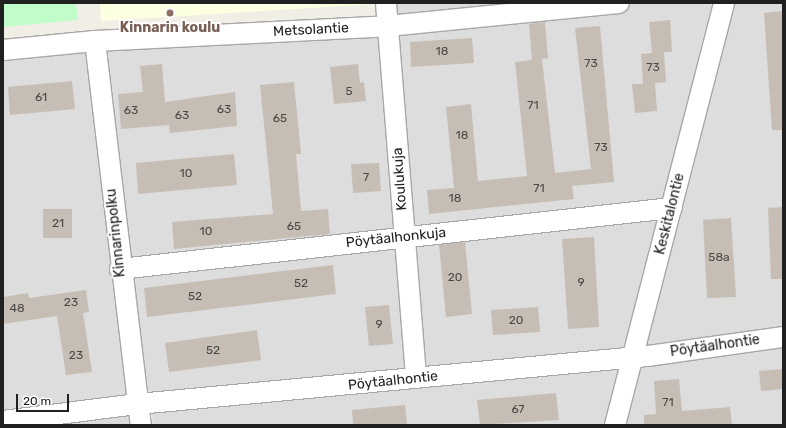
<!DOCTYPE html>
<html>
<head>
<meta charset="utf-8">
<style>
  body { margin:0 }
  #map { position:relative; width:786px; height:428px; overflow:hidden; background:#f1eee6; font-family:Rubik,sans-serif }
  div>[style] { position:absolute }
  .residential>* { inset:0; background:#dedddd }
  .education>* { inset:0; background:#fdffe1 }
  .park>* { inset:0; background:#c1fdcb }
  .building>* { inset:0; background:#c6beb5 }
  .roads { filter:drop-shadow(1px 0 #a7a7a7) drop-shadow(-1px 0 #a7a7a7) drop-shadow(0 1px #a7a7a7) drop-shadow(0 -1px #a7a7a7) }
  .minor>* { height:20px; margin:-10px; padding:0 10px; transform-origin:10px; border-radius:10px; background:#fff }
  .dots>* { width:11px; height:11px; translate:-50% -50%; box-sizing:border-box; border:2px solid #fff; border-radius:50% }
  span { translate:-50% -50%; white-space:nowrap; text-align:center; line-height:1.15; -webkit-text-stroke:4px #fff; paint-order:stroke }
  .number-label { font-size:12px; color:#4a4845 }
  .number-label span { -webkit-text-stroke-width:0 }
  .education-label { font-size:14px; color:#785e54; font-weight:700 }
  .street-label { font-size:14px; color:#202020 }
  .frame { position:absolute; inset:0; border:4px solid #202020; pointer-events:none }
  .scale { position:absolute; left:16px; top:394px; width:53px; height:18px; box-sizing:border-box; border:2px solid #202020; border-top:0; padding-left:5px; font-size:12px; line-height:14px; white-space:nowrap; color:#202020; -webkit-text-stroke:3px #fff; paint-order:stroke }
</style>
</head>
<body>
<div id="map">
  <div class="residential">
    <div style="clip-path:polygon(394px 3px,783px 3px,783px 425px,153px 425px,103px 48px,396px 31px)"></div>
    <div style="clip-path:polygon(87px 52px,133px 425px,3px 425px,3px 59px)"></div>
  </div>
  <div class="education">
    <div style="clip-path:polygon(100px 3px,376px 3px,376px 4px,101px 21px)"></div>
  </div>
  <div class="park">
    <div style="clip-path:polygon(3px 3px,76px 3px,78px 20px,3px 27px)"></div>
  </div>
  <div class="building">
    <div style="clip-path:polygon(783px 11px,783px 130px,772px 130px,764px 13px)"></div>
    <div style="clip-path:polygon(670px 20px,672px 52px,664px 52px,666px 82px,655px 83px,657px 111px,635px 113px,632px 84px,643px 84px,641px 54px,652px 53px,649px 22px)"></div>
    <div style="clip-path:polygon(545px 22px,548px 58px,542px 59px,555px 173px,591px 169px,575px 28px,600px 26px,614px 182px,572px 186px,574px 199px,429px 214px,427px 190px,454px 188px,446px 107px,471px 104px,478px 181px,527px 176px,515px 62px,532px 60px,529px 24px)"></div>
    <div style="clip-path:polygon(472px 38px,474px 63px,411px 67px,410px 42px)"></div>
    <div style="clip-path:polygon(162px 64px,165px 102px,235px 92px,237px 126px,170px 133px,169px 125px,121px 129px,118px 94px,143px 92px,140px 66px)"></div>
    <div style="clip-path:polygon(358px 64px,360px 83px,364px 82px,366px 101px,334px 104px,330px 67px)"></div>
    <div style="clip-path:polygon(72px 81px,75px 109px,10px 115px,8px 87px)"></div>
    <div style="clip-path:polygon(294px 82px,301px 154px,296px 154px,301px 211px,328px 209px,330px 234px,174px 249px,172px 222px,273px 214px,260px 85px)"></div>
    <div style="clip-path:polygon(234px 154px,237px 185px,138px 194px,136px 163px)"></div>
    <div style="clip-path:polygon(379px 163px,381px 191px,353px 193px,351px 164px)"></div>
    <div style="clip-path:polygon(783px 207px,783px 279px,771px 279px,768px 208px)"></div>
    <div style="clip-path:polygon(43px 209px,72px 209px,72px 238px,43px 238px)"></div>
    <div style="clip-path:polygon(731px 218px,736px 297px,707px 298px,703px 220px)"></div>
    <div style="clip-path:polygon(594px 237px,599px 327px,568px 329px,562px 239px)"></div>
    <div style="clip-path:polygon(465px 242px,472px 314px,446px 317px,439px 245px)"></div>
    <div style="clip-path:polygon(333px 265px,336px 294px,147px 317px,144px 288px)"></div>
    <div style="clip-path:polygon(86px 290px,89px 312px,83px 313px,92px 372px,66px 375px,57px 316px,3px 324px,3px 297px,28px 293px,29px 298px)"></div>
    <div style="clip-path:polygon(389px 305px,393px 344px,369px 346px,365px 307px)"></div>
    <div style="clip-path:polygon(538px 307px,540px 332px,493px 335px,491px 310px)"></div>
    <div style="clip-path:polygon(257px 330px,261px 360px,169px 372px,165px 343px)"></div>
    <div style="clip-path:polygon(783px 369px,783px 389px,761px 391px,759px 371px)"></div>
    <div style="clip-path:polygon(679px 379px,682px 411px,730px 407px,732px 425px,644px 425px,644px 415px,656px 414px,654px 381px)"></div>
    <div style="clip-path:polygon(556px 393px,559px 420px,480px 425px,477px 400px)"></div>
    <div style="clip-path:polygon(405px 405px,407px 425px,353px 425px,352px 410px)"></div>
  </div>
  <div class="roads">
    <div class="minor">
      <div style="left:386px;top:3px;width:376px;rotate:85.4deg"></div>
      <div style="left:95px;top:41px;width:387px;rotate:83.2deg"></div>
      <div style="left:3px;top:50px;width:92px;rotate:-5.6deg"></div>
      <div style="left:95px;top:41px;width:293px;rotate:-2.9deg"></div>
      <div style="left:388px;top:26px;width:232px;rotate:-5.7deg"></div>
      <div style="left:120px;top:269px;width:555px;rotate:-6.31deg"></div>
      <div style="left:3px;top:421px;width:136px;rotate:-7.2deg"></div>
      <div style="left:138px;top:404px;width:512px;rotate:-5.38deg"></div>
      <div style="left:648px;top:356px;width:136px;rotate:-8deg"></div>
      <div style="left:615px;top:425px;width:436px;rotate:-75.5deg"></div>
    </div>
  </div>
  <div class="dots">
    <div style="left:170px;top:13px;background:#8d6e63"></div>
  </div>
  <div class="number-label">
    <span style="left:442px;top:52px">18</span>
    <span style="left:591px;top:64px">73</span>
    <span style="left:653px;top:68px">73</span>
    <span style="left:349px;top:92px">5</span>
    <span style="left:41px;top:98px">61</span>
    <span style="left:533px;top:106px">71</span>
    <span style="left:224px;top:110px">63</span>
    <span style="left:131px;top:111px">63</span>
    <span style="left:182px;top:116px">63</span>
    <span style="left:280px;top:119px">65</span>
    <span style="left:462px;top:136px">18</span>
    <span style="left:601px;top:148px">73</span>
    <span style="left:186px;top:174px">10</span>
    <span style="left:366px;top:178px">7</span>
    <span style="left:539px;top:189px">71</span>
    <span style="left:455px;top:199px">18</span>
    <span style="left:58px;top:224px">21</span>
    <span style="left:294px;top:227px">65</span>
    <span style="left:206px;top:232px">10</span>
    <span style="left:719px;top:258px">58a</span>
    <span style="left:455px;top:278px">20</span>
    <span style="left:581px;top:283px">9</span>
    <span style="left:301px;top:284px">52</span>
    <span style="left:195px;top:297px">52</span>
    <span style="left:71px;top:303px">23</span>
    <span style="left:17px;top:309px">48</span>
    <span style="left:516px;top:321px">20</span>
    <span style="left:379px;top:325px">9</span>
    <span style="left:213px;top:351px">52</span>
    <span style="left:76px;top:356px">23</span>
    <span style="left:668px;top:403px">71</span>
    <span style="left:518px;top:410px">67</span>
  </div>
  <div class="education-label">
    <span style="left:170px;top:28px">Kinnarin koulu</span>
  </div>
  <div class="street-label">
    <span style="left:311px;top:30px;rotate:-3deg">Metsolantie</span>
    <span style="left:400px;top:179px;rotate:-94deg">Koulukuja</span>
    <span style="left:670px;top:214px;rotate:-76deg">Keskitalontie</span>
    <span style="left:116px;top:233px;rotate:-96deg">Kinnarinpolku</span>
    <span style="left:396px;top:238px;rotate:-6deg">Pöytäalhonkuja</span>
    <span style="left:715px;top:346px;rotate:-8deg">Pöytäalhontie</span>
    <span style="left:393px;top:381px;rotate:-6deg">Pöytäalhontie</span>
  </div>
  <div class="frame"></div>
  <div class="scale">20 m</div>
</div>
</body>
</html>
